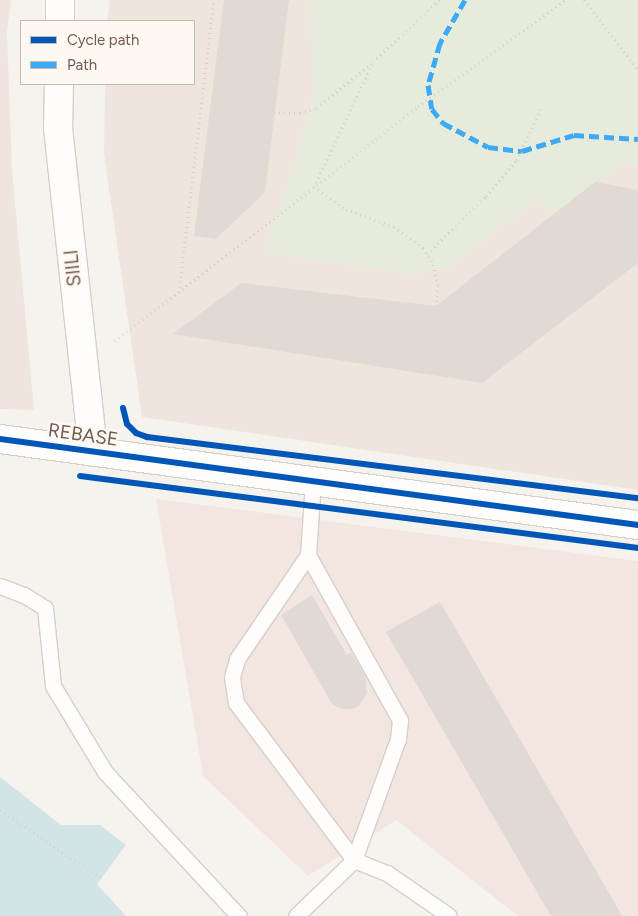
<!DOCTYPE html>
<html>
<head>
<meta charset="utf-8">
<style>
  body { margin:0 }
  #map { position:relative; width:638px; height:916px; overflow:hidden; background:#f6f3ee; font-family:Figtree,sans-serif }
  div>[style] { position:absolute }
  .residential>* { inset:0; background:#eee6dd }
  .commercial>* { inset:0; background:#f3e6e1 }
  .green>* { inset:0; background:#e5ecdb }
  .water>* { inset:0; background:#d2e4e6 }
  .building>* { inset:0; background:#e0d9d4 }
  .path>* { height:3px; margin-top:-1.5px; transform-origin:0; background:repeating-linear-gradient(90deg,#d8d1cd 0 1px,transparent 0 5px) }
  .roads { filter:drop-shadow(1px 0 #d4cfc9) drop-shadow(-1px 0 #d4cfc9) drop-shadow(0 1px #d4cfc9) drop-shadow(0 -1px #d4cfc9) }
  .lane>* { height:15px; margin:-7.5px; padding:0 7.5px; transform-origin:7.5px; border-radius:7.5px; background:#fefdfc }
  .street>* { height:28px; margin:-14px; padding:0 14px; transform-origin:14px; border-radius:14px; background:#fefdfc }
  .quiet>* { height:5px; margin-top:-2.5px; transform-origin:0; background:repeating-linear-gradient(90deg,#3fa9f5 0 10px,transparent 0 15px) }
  .cycleway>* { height:6px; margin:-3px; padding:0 3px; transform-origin:3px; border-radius:3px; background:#0057b8 }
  span { translate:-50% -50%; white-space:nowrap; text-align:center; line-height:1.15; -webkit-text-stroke:5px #fdf8f1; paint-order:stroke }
  .street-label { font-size:19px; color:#725c51 }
  .legend { position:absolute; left:20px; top:20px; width:175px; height:65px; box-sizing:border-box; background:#fdf8f1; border:1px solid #c5bab1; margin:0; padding:6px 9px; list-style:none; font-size:15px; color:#725c51 }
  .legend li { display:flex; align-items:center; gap:10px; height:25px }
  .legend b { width:25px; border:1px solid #c5bab1 }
</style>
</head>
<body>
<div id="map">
  <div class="residential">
    <div style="clip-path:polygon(0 0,11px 0,7px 32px,12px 169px,34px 410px,0 409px)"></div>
    <div style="clip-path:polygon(110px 0,638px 0,638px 490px,142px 417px,104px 154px,105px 84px,194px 84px,194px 21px,107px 21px)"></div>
  </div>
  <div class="commercial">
    <div style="clip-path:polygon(156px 499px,638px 561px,638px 916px,518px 916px,396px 820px,308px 876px,203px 776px)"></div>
  </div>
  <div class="green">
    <div style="clip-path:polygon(310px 0,638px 0,638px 166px,621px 163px,553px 215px,539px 197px,452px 264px,415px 274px,264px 252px,295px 164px,314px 94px)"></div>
  </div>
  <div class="water">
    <div style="clip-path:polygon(0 777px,61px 825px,100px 825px,126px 845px,97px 884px,126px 916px,0 916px)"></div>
  </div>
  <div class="building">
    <div style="clip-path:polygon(224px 0,289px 0,265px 192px,216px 239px,194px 236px)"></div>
    <div style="clip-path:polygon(595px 182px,638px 190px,638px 263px,482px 383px,173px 334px,241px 283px,436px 306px)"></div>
    <div style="clip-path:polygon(312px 595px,347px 655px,351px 652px,365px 676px,367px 693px,359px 706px,353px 709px,342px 709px,332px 704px,281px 615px)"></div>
    <div style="clip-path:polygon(440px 602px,561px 810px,622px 916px,551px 916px,386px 632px)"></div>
  </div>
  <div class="path">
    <div style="left:584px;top:0;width:88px;rotate:52.4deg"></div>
    <div style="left:274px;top:112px;width:26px;rotate:2deg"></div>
    <div style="left:300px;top:113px;width:18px;rotate:-16deg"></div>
    <div style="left:317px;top:108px;width:69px;rotate:-39.7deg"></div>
    <div style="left:427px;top:254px;width:83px;rotate:-44.5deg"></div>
    <div style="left:486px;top:196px;width:48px;rotate:-49.3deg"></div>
    <div style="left:517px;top:160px;width:57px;rotate:-65.2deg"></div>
    <div style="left:179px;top:292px;width:294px;rotate:-83.2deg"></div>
    <div style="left:436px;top:306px;width:21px;rotate:-85deg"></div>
    <div style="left:438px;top:285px;width:25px;rotate:-104deg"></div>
    <div style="left:432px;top:261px;width:16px;rotate:-125deg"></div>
    <div style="left:423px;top:248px;width:36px;rotate:-144deg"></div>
    <div style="left:394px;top:227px;width:54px;rotate:-159.6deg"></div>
    <div style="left:343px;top:208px;width:36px;rotate:-144deg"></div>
    <div style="left:314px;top:187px;width:138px;rotate:-64.7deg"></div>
    <div style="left:373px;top:62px;width:91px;rotate:-43.2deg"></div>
    <div style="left:115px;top:341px;width:383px;rotate:-37.7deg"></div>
    <div style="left:418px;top:107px;width:182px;rotate:-36.1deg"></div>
    <div style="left:0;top:810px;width:122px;rotate:34deg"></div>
  </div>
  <div class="roads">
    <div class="lane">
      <div style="left:308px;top:555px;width:189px;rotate:60.9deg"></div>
      <div style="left:400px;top:720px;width:19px;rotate:96deg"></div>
      <div style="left:398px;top:739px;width:129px;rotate:110deg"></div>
      <div style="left:354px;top:860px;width:35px;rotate:22deg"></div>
      <div style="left:387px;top:873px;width:75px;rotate:34.7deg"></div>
      <div style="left:0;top:586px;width:26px;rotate:21deg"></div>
      <div style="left:24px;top:595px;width:25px;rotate:32deg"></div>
      <div style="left:45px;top:608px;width:78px;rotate:84.1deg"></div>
      <div style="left:53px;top:686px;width:100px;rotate:58.8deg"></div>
      <div style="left:105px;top:772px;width:197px;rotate:47.1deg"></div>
      <div style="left:296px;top:916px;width:81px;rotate:-44deg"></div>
      <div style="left:354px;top:860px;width:196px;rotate:-126.9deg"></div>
      <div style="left:236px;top:703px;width:26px;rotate:-99deg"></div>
      <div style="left:232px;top:677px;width:19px;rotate:-74deg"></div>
      <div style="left:237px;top:659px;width:126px;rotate:-55.7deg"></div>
      <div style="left:308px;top:555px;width:73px;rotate:-86.1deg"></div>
    </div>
    <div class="street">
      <div style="left:60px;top:21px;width:21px;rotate:-90deg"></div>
      <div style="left:59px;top:84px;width:44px;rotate:91.3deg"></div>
      <div style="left:58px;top:128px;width:326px;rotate:83.8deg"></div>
      <div style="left:0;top:439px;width:644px;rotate:7.68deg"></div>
    </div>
  </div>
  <div class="quiet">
    <div style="left:465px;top:0;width:50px;rotate:120.2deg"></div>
    <div style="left:440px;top:43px;width:44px;rotate:105.9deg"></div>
    <div style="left:428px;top:85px;width:24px;rotate:81deg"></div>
    <div style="left:432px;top:109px;width:18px;rotate:52deg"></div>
    <div style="left:443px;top:123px;width:51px;rotate:28.1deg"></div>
    <div style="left:488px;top:147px;width:34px;rotate:7deg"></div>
    <div style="left:522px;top:151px;width:54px;rotate:-17.1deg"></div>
    <div style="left:574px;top:135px;width:64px;rotate:3.6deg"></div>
  </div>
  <div class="cycleway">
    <div style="left:123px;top:408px;width:16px;rotate:76deg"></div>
    <div style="left:127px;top:424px;width:13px;rotate:45deg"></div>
    <div style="left:136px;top:433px;width:12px;rotate:20deg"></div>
    <div style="left:147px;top:437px;width:495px;rotate:7.1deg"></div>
    <div style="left:0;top:439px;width:644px;rotate:7.68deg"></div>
    <div style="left:80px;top:476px;width:563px;rotate:7.35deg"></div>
  </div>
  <div class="street-label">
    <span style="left:73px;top:268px;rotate:-96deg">SIILI</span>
    <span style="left:83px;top:435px;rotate:8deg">REBASE</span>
  </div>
  <ul class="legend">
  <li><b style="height:6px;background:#0057b8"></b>Cycle path</li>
  <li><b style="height:6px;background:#3fa9f5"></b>Path</li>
  </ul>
</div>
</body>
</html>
